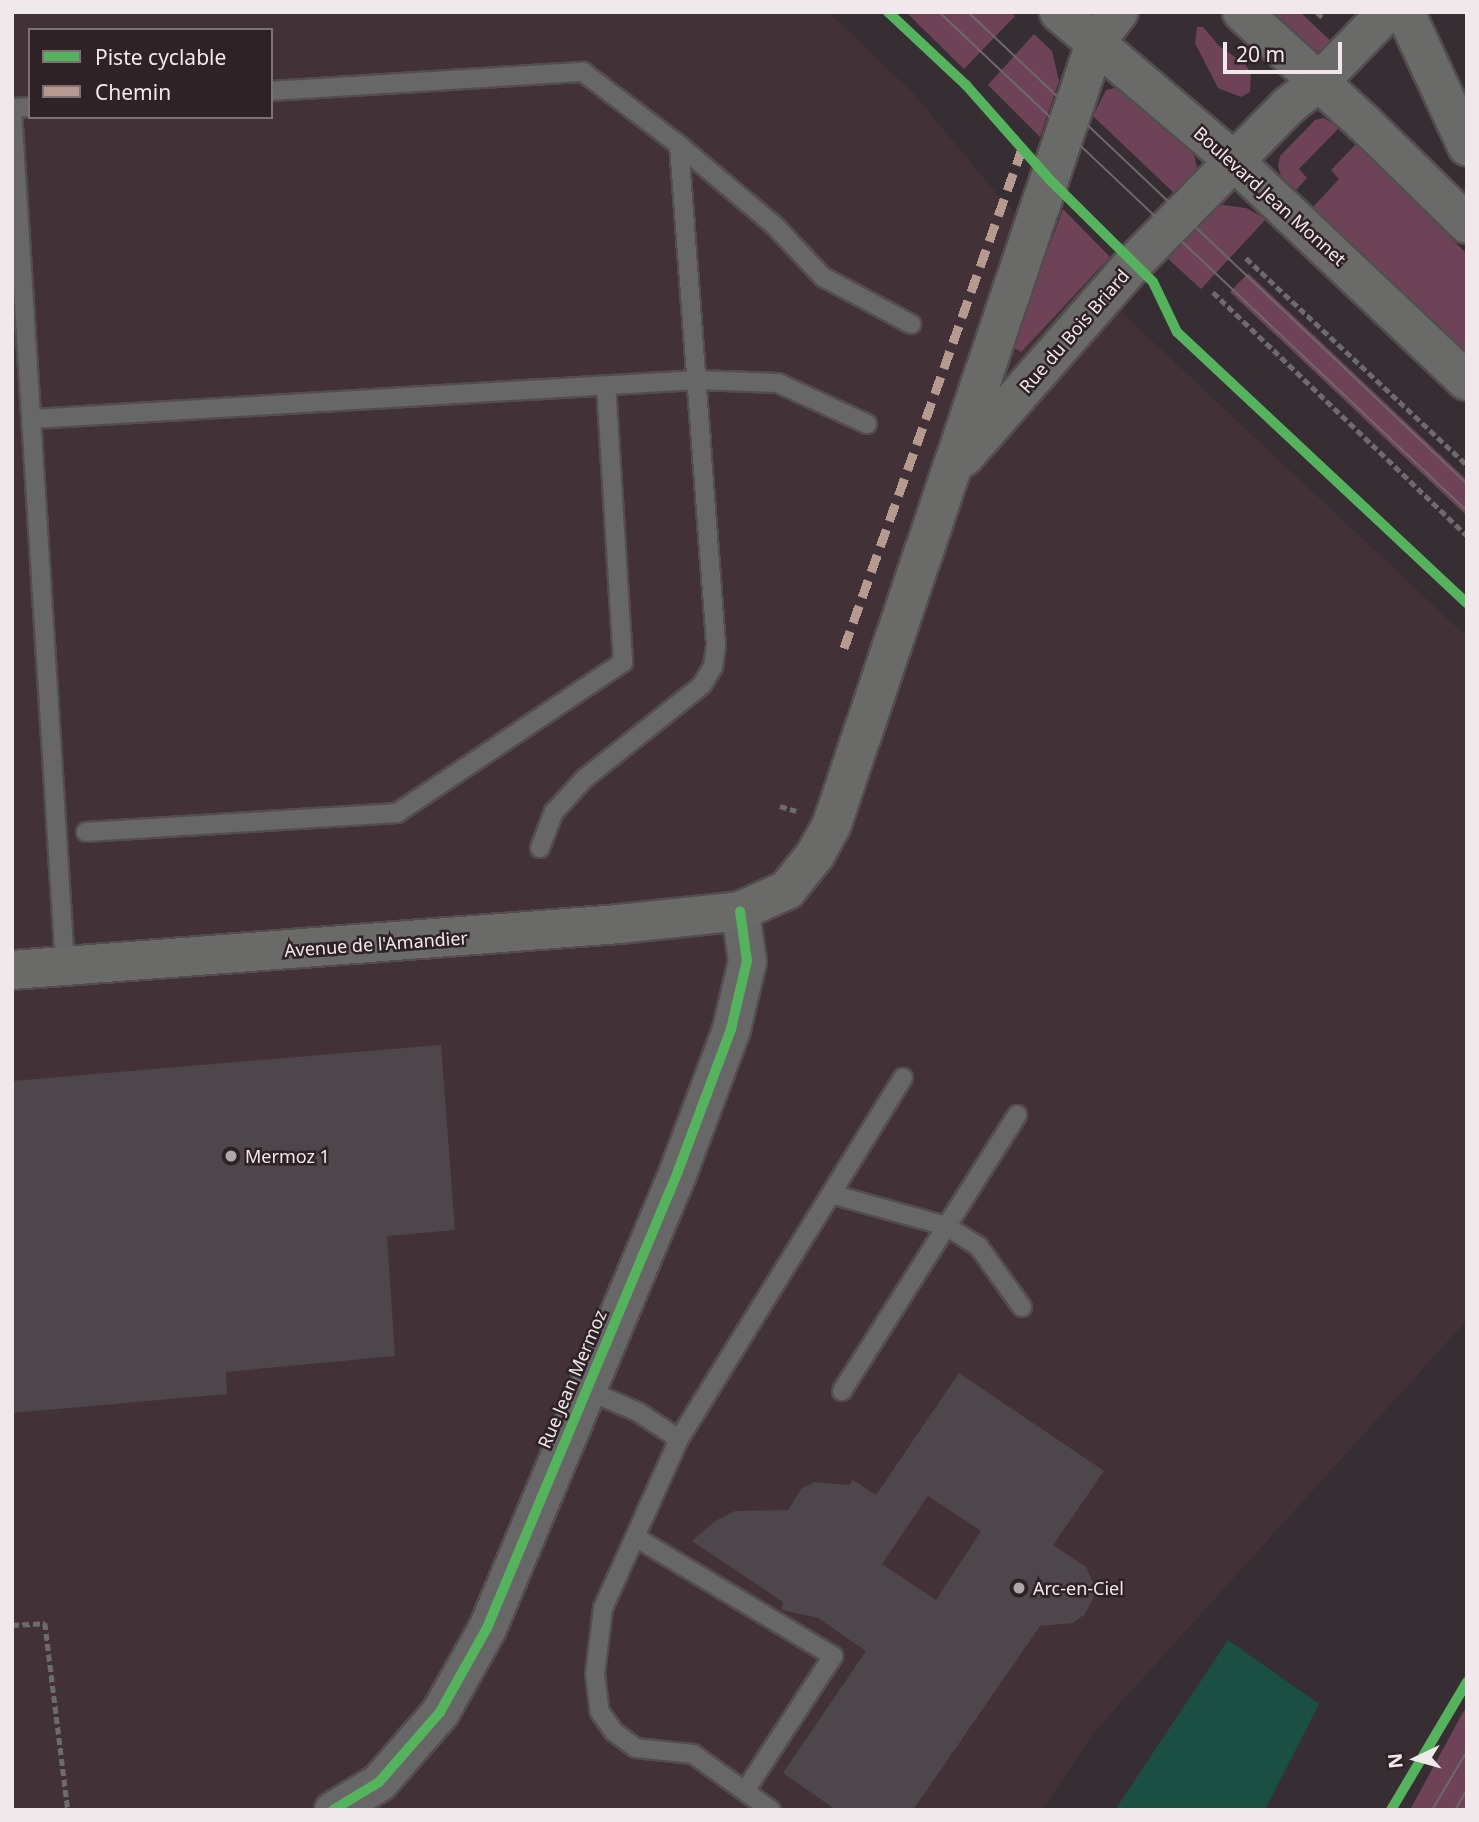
<!DOCTYPE html>
<html>
<head>
<meta charset="utf-8">
<style>
  body { margin:0 }
  #map { position:relative; width:1479px; height:1822px; overflow:hidden; background:#362e32; font-family:"Noto Sans",sans-serif }
  div>[style] { position:absolute }
  .built>* { inset:0; background:#433138 }
  .green>* { inset:0; background:#6f4357 }
  .water>* { inset:0; background:#1c4f43 }
  .building>* { inset:0; background:#4d464a }
  .path>* { height:4.5px; margin-top:-2.25px; transform-origin:0; background:repeating-linear-gradient(90deg,#6e6b6e 0 7px,transparent 0 10.5px) }
  .roads { filter:drop-shadow(2px 0 #534d50) drop-shadow(-2px 0 #534d50) drop-shadow(0 2px #534d50) drop-shadow(0 -2px #534d50) }
  .service>* { height:18px; margin:-9px; padding:0 9px; transform-origin:9px; border-radius:9px; background:#676768 }
  .minor>* { height:37px; margin:-18.5px; padding:0 18.5px; transform-origin:18.5px; border-radius:18.5px; background:#676768 }
  .secondary>* { height:38px; margin:-19px; padding:0 19px; transform-origin:19px; border-radius:19px; background:#6a6a69 }
  .tram>* { height:2px; margin:-1px; padding:0 1px; transform-origin:1px; border-radius:1px; background:#6c696a }
  .quiet>* { height:9px; margin-top:-4.5px; transform-origin:0; background:repeating-linear-gradient(90deg,#b69a8f 0 18px,transparent 0 27px) }
  .cycleway>* { height:10px; margin:-5px; padding:0 5px; transform-origin:5px; border-radius:5px; background:#56b35d }
  .dots>* { width:19px; height:19px; translate:-50% -50%; box-sizing:border-box; border:4px solid #2f2227; border-radius:50% }
  span { translate:-50% -50%; white-space:nowrap; text-align:center; line-height:1.15; -webkit-text-stroke:5px #2f2227; paint-order:stroke }
  .street-label { font-size:18px; color:#f1e8eb }
  .poi-label { font-size:18px; color:#f1e8eb }
  .left { translate:0 -50%; text-align:left }
  .frame { position:absolute; inset:0; border:14px solid #f1e8eb; pointer-events:none }
  .legend { position:absolute; left:28px; top:28px; width:245px; height:91px; box-sizing:border-box; background:#2f2227; border:2px solid #7d7175; margin:0; padding:9px 12px; list-style:none; font-size:21px; color:#f1e8eb }
  .legend li { display:flex; align-items:center; gap:14px; height:35px }
  .legend b { width:35px; border:2px solid #7d7175 }
  .north { position:absolute; left:1381px; top:1724px; width:70px; height:70px; -webkit-text-stroke:5px #2f2227; paint-order:stroke; rotate:265deg; font-size:19px; font-weight:700; line-height:28px; text-align:center; color:#f1e8eb }
  .north::after { content:''; display:block; margin:auto; width:24px; height:32px; background:#f1e8eb; clip-path:polygon(50% 0,100% 100%,50% 72%,0 100%) }
  .scale { position:absolute; left:1223px; top:42px; width:119px; height:32px; box-sizing:border-box; border:4px solid #f1e8eb; border-top:0; padding-left:9px; font-size:21px; line-height:24px; white-space:nowrap; color:#f1e8eb; -webkit-text-stroke:5px #2f2227; paint-order:stroke }
</style>
</head>
<body>
<div id="map">
  <div class="built">
    <div style="clip-path:polygon(evenodd,12px 12px,828px 12px,913px 93px,1002px 200px,1467px 637px,1467px 1320px,1095px 1731px,1042px 1810px,12px 1810px,12px 12px,30px 30px,271px 30px,271px 117px,30px 117px,30px 30px)"></div>
  </div>
  <div class="green">
    <div style="clip-path:polygon(906px 12px,1011px 12px,1015px 16px,964px 69px)"></div>
    <div style="clip-path:polygon(1272px 12px,1300px 12px,1334px 44px,1318px 51px,1307px 45px)"></div>
    <div style="clip-path:polygon(1197px 27px,1203px 27px,1219px 46px,1245px 64px,1251px 73px,1250px 92px,1241px 97px,1218px 88px,1195px 43px)"></div>
    <div style="clip-path:polygon(1034px 34px,1052px 51px,1059px 81px,1040px 137px,988px 85px)"></div>
    <div style="clip-path:polygon(1120px 87px,1191px 150px,1195px 159px,1197px 167px,1192px 177px,1175px 194px,1093px 116px,1106px 90px)"></div>
    <div style="clip-path:polygon(1324px 118px,1339px 128px,1299px 169px,1307px 178px,1296px 190px,1281px 176px,1278px 166px,1280px 156px,1315px 120px)"></div>
    <div style="clip-path:polygon(1356px 144px,1467px 254px,1467px 354px,1313px 207px,1339px 179px,1331px 170px)"></div>
    <div style="clip-path:polygon(1223px 205px,1246px 208px,1266px 219px,1201px 289px,1166px 257px,1200px 215px)"></div>
    <div style="clip-path:polygon(1063px 209px,1110px 257px,1021px 352px,1013px 347px)"></div>
    <div style="clip-path:polygon(1248px 273px,1467px 480px,1467px 516px,1230px 292px)"></div>
    <div style="clip-path:polygon(1467px 1707px,1467px 1810px,1410px 1810px,1462px 1714px)"></div>
  </div>
  <div class="water">
    <div style="clip-path:polygon(1228px 1640px,1319px 1704px,1265px 1810px,1115px 1810px)"></div>
  </div>
  <div class="building">
    <div style="clip-path:polygon(441px 1045px,455px 1230px,387px 1236px,395px 1356px,226px 1372px,227px 1394px,12px 1413px,12px 1081px)"></div>
    <div style="clip-path:polygon(evenodd,959px 1373px,1104px 1471px,1053px 1545px,1086px 1567px,1093px 1583px,1093px 1599px,1085px 1614px,1073px 1623px,1040px 1626px,913px 1810px,836px 1810px,783px 1773px,866px 1651px,818px 1618px,782px 1610px,783px 1602px,692px 1541px,715px 1521px,735px 1511px,788px 1510px,802px 1488px,815px 1482px,849px 1485px,853px 1480px,876px 1495px,959px 1373px,928px 1496px,981px 1531px,936px 1600px,882px 1564px,928px 1496px)"></div>
  </div>
  <div class="path">
    <div style="left:1317px;top:12px;width:10px;rotate:45deg"></div>
    <div style="left:1246px;top:258px;width:303px;rotate:43.1deg"></div>
    <div style="left:1213px;top:292px;width:352px;rotate:43.8deg"></div>
    <div style="left:780px;top:806px;width:17px;rotate:17deg"></div>
    <div style="left:12px;top:1625px;width:33px;rotate:-3deg"></div>
    <div style="left:45px;top:1623px;width:188px;rotate:83deg"></div>
  </div>
  <div class="roads">
    <div class="service">
      <div style="left:271px;top:91px;width:313px;rotate:-3.5deg"></div>
      <div style="left:583px;top:72px;width:121px;rotate:37.2deg"></div>
      <div style="left:679px;top:145px;width:127px;rotate:40.2deg"></div>
      <div style="left:776px;top:227px;width:69px;rotate:46.8deg"></div>
      <div style="left:823px;top:277px;width:100px;rotate:28.1deg"></div>
      <div style="left:12px;top:108px;width:18px;rotate:-3deg"></div>
      <div style="left:12px;top:109px;width:859px;rotate:86.46deg"></div>
      <div style="left:32px;top:419px;width:666px;rotate:-3.36deg"></div>
      <div style="left:697px;top:380px;width:81px;rotate:2.1deg"></div>
      <div style="left:778px;top:383px;width:98px;rotate:24.7deg"></div>
      <div style="left:86px;top:832px;width:312px;rotate:-3.5deg"></div>
      <div style="left:397px;top:813px;width:272px;rotate:-33.7deg"></div>
      <div style="left:623px;top:662px;width:276px;rotate:-93.5deg"></div>
      <div style="left:540px;top:848px;width:39px;rotate:-69deg"></div>
      <div style="left:554px;top:812px;width:45px;rotate:-47.7deg"></div>
      <div style="left:584px;top:779px;width:151px;rotate:-38.5deg"></div>
      <div style="left:702px;top:685px;width:21px;rotate:-59deg"></div>
      <div style="left:713px;top:667px;width:22px;rotate:-82deg"></div>
      <div style="left:716px;top:645px;width:501px;rotate:-94.23deg"></div>
      <div style="left:831px;top:1194px;width:119px;rotate:15.5deg"></div>
      <div style="left:946px;top:1226px;width:39px;rotate:32deg"></div>
      <div style="left:979px;top:1247px;width:74px;rotate:54.4deg"></div>
      <div style="left:586px;top:1390px;width:56px;rotate:22.9deg"></div>
      <div style="left:638px;top:1412px;width:49px;rotate:33.4deg"></div>
      <div style="left:679px;top:1439px;width:425px;rotate:-58.2deg"></div>
      <div style="left:842px;top:1391px;width:327px;rotate:-57.6deg"></div>
      <div style="left:679px;top:1439px;width:185px;rotate:114.2deg"></div>
      <div style="left:603px;top:1608px;width:66px;rotate:96.9deg"></div>
      <div style="left:595px;top:1674px;width:38px;rotate:83deg"></div>
      <div style="left:600px;top:1712px;width:24px;rotate:55deg"></div>
      <div style="left:614px;top:1732px;width:27px;rotate:36deg"></div>
      <div style="left:636px;top:1748px;width:57px;rotate:6deg"></div>
      <div style="left:693px;top:1754px;width:96px;rotate:35.7deg"></div>
      <div style="left:635px;top:1537px;width:231px;rotate:31deg"></div>
      <div style="left:833px;top:1656px;width:161px;rotate:123.1deg"></div>
    </div>
    <div class="minor">
      <div style="left:333px;top:1810px;width:54px;rotate:-31.3deg"></div>
      <div style="left:379px;top:1782px;width:93px;rotate:-48.9deg"></div>
      <div style="left:440px;top:1712px;width:96px;rotate:-60.8deg"></div>
      <div style="left:487px;top:1628px;width:495px;rotate:-67.3deg"></div>
      <div style="left:678px;top:1171px;width:152px;rotate:-69.5deg"></div>
      <div style="left:731px;top:1029px;width:70px;rotate:-76.8deg"></div>
      <div style="left:747px;top:961px;width:50px;rotate:-98deg"></div>
    </div>
    <div class="secondary">
      <div style="left:1059px;top:12px;width:230px;rotate:40.4deg"></div>
      <div style="left:1234px;top:161px;width:320px;rotate:43.4deg"></div>
      <div style="left:1242px;top:12px;width:165px;rotate:42.3deg"></div>
      <div style="left:1364px;top:123px;width:144px;rotate:44.4deg"></div>
      <div style="left:1405px;top:12px;width:148px;rotate:65.2deg"></div>
      <div style="left:964px;top:457px;width:257px;rotate:-48.8deg"></div>
      <div style="left:1133px;top:264px;width:221px;rotate:-45.5deg"></div>
      <div style="left:1288px;top:106px;width:41px;rotate:-38deg"></div>
      <div style="left:1320px;top:81px;width:96px;rotate:-45.8deg"></div>
      <div style="left:12px;top:970px;width:609px;rotate:-4.33deg"></div>
      <div style="left:619px;top:924px;width:122px;rotate:-6.1deg"></div>
      <div style="left:740px;top:911px;width:51px;rotate:-24.1deg"></div>
      <div style="left:787px;top:890px;width:45px;rotate:-51.3deg"></div>
      <div style="left:815px;top:855px;width:35px;rotate:-61deg"></div>
      <div style="left:832px;top:824px;width:826px;rotate:-71.37deg"></div>
      <div style="left:1096px;top:41px;width:37px;rotate:-52deg"></div>
    </div>
  </div>
  <div class="tram">
    <div style="left:939px;top:12px;width:726px;rotate:43.38deg"></div>
    <div style="left:968px;top:12px;width:687px;rotate:43.41deg"></div>
    <div style="left:1432px;top:1810px;width:69px;rotate:-59.3deg"></div>
    <div style="left:1455px;top:1810px;width:23px;rotate:-59deg"></div>
  </div>
  <div class="quiet">
    <div style="left:844px;top:648px;width:530px;rotate:-70.37deg"></div>
  </div>
  <div class="cycleway">
    <div style="left:888px;top:12px;width:107px;rotate:43.1deg"></div>
    <div style="left:966px;top:85px;width:127px;rotate:48.5deg"></div>
    <div style="left:1050px;top:180px;width:145px;rotate:44.7deg"></div>
    <div style="left:1153px;top:282px;width:55px;rotate:64.4deg"></div>
    <div style="left:1177px;top:332px;width:397px;rotate:43.1deg"></div>
    <div style="left:333px;top:1810px;width:54px;rotate:-31.3deg"></div>
    <div style="left:379px;top:1782px;width:93px;rotate:-48.9deg"></div>
    <div style="left:440px;top:1712px;width:96px;rotate:-60.8deg"></div>
    <div style="left:487px;top:1628px;width:495px;rotate:-67.3deg"></div>
    <div style="left:678px;top:1171px;width:152px;rotate:-69.5deg"></div>
    <div style="left:731px;top:1029px;width:70px;rotate:-76.8deg"></div>
    <div style="left:747px;top:961px;width:50px;rotate:-98deg"></div>
    <div style="left:1391px;top:1810px;width:149px;rotate:-59.3deg"></div>
  </div>
  <div class="dots">
    <div style="left:231px;top:1156px;background:#b0a7aa"></div>
    <div style="left:1019px;top:1588px;background:#b0a7aa"></div>
  </div>
  <div class="street-label">
    <span style="left:1270px;top:196px;rotate:42deg">Boulevard Jean Monnet</span>
    <span style="left:1074px;top:331px;rotate:-49deg">Rue du Bois Briard</span>
    <span style="left:376px;top:944px;rotate:-4deg">Avenue de l'Amandier</span>
    <span style="left:572px;top:1379px;rotate:-67deg">Rue Jean Mermoz</span>
  </div>
  <div class="poi-label">
    <span class="left" style="left:245px;top:1156px">Mermoz 1</span>
    <span class="left" style="left:1033px;top:1588px">Arc-en-Ciel</span>
  </div>
  <div class="frame"></div>
  <ul class="legend">
  <li><b style="height:9px;background:#56b35d"></b>Piste cyclable</li>
  <li><b style="height:9px;background:#b69a8f"></b>Chemin</li>
  </ul>
  <div class="north">N</div>
  <div class="scale">20 m</div>
</div>
</body>
</html>
